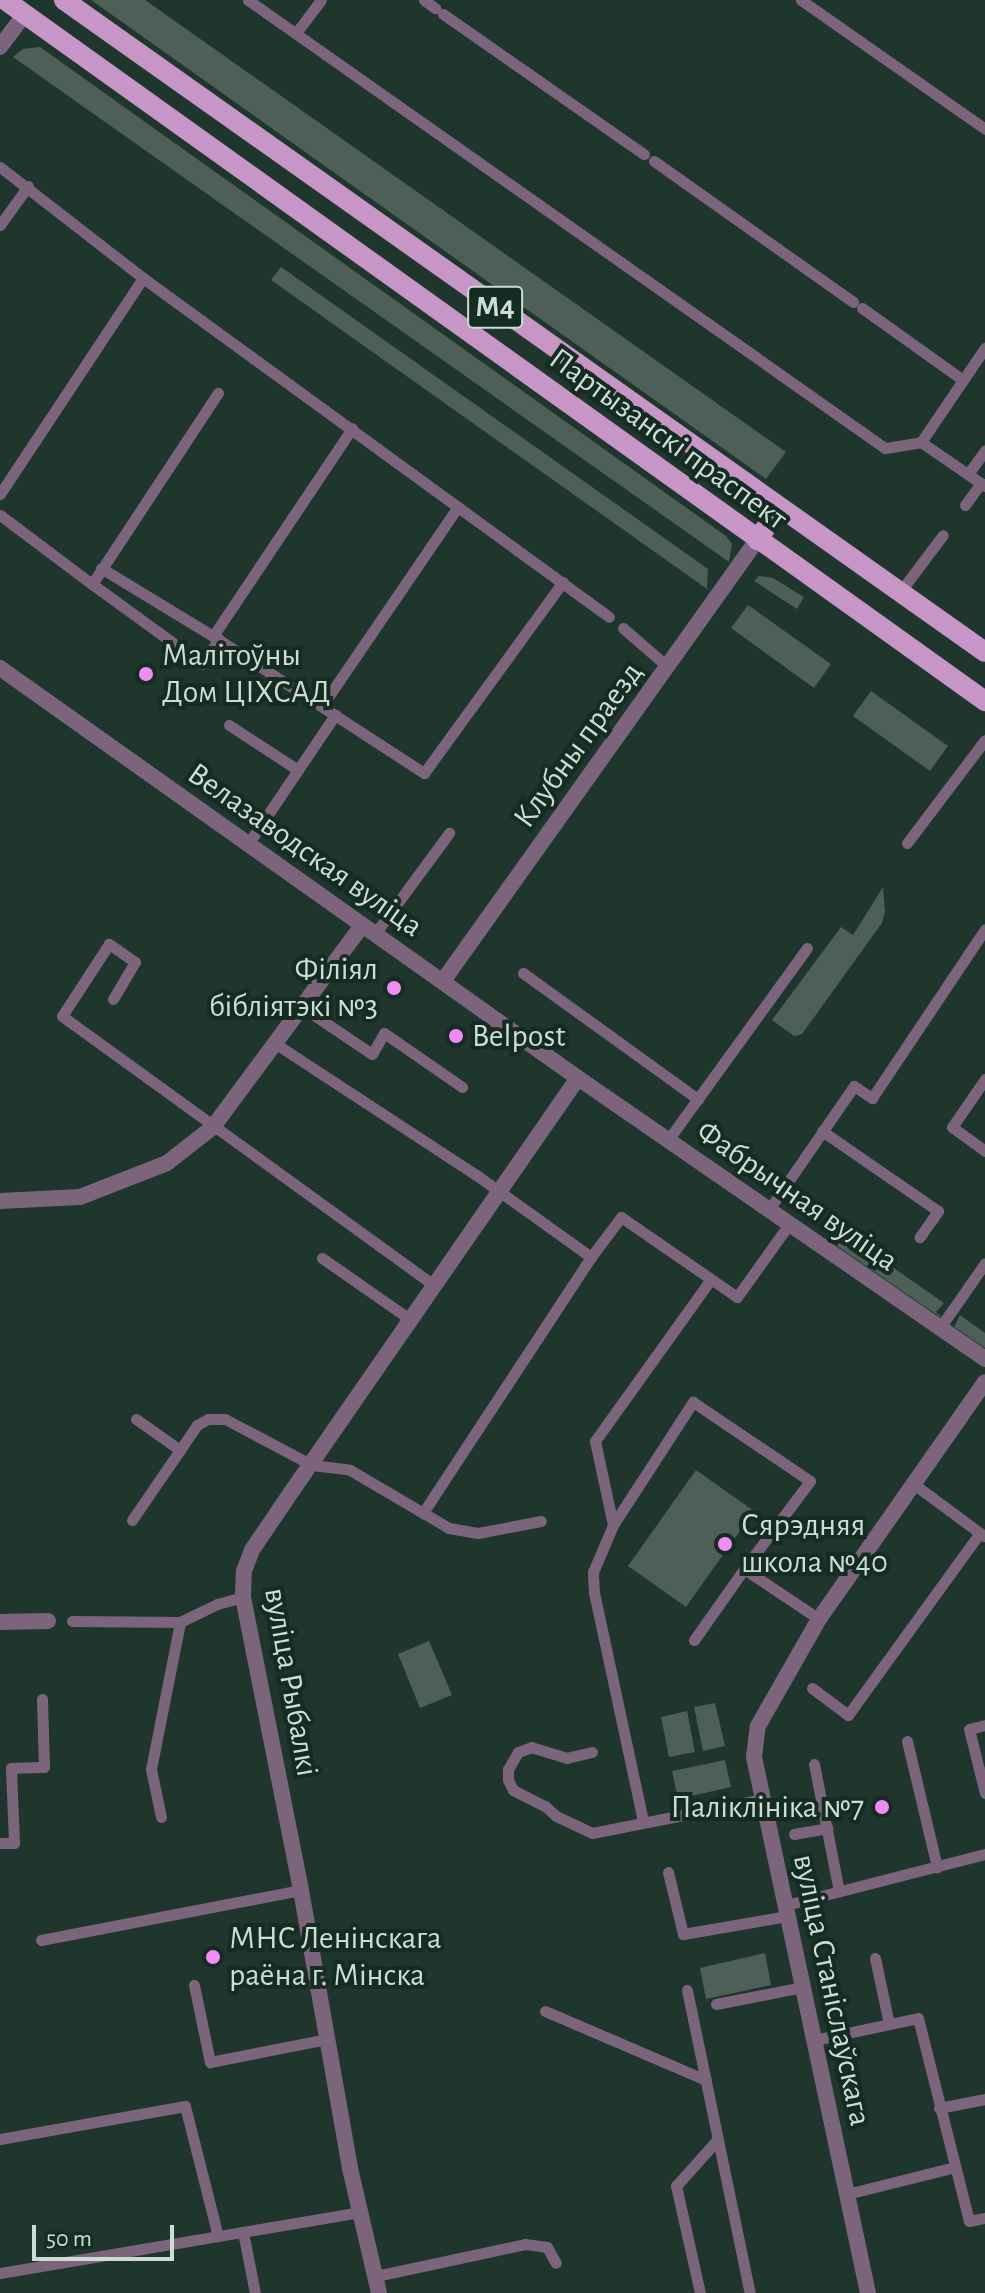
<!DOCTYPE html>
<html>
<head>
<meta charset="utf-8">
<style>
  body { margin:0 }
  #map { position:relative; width:985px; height:2293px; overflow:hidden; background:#1e362c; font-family:"Alegreya Sans",sans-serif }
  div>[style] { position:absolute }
  .green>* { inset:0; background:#4d5f57 }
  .lane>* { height:11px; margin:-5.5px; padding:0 5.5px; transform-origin:5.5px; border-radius:5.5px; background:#7c647c }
  .street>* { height:16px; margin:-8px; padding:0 8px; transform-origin:8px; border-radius:8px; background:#7c647c }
  .primary>* { height:20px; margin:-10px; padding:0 10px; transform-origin:10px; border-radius:10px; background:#c796c7 }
  .dots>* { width:22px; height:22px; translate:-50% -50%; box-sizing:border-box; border:4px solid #142c22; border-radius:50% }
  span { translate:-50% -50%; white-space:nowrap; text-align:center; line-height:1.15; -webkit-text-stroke:8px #142c22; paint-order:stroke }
  .shield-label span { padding:2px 6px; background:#142c22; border:2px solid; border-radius:6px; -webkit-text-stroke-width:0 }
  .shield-label { font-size:30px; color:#cedcd6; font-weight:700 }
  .street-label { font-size:32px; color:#cedcd6 }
  .poi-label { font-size:32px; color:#cedcd6 }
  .left { translate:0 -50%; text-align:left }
  .right { translate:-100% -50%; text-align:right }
  .scale { position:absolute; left:32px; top:2225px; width:142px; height:36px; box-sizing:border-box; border:4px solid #cedcd6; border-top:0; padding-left:10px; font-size:24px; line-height:28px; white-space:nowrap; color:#cedcd6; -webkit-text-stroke:6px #142c22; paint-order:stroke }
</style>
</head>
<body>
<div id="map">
  <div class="green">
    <div style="clip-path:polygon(91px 0,145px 0,786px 452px,766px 479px)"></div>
    <div style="clip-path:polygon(40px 47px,726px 536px,732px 544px,729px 562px,13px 57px,23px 49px)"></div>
    <div style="clip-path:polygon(281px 267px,708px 569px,707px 589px,271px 280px)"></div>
    <div style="clip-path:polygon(759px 576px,773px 578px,804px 597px,797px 609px,754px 581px)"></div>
    <div style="clip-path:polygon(748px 605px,831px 664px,814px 688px,731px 628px)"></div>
    <div style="clip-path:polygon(871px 691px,948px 746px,930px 771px,853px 716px)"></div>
    <div style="clip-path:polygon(883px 887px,885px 912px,882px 923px,802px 1034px,794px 1036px,772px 1020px,841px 927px,853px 935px)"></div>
    <div style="clip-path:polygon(845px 1234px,944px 1303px,936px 1312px,954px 1327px,960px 1315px,985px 1333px,985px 1348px,837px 1246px)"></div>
    <div style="clip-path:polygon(696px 1470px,754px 1511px,686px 1607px,628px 1566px)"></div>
    <div style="clip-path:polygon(429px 1641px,452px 1695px,420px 1708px,398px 1654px)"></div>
    <div style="clip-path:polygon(715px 1703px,725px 1746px,703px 1751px,694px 1707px)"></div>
    <div style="clip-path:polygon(687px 1711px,695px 1752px,669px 1757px,661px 1717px)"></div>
    <div style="clip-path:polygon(725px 1760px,731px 1787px,678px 1799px,672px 1771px)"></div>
    <div style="clip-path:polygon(765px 1953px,771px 1985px,706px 1999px,700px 1968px)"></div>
  </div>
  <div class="lane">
    <div style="left:248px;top:0;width:779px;rotate:35.12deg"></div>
    <div style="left:885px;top:448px;width:36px;rotate:-9deg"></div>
    <div style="left:921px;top:442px;width:78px;rotate:34.5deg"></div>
    <div style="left:424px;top:0;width:14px;rotate:36deg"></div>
    <div style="left:801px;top:0;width:225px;rotate:35deg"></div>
    <div style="left:443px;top:14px;width:245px;rotate:34.9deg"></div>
    <div style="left:296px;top:33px;width:41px;rotate:-52.9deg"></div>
    <div style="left:654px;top:161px;width:244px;rotate:35.3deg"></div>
    <div style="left:0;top:167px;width:181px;rotate:37.8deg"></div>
    <div style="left:0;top:225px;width:48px;rotate:-54.3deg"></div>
    <div style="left:862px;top:308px;width:124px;rotate:35.5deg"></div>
    <div style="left:921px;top:442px;width:114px;rotate:-55.8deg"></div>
    <div style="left:968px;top:474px;width:29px;rotate:-54deg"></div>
    <div style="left:0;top:494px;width:259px;rotate:-56.5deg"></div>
    <div style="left:143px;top:278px;width:576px;rotate:36.03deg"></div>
    <div style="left:965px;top:505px;width:27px;rotate:-54deg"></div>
    <div style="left:0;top:515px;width:115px;rotate:36.9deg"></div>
    <div style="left:92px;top:584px;width:229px;rotate:-56.6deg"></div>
    <div style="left:101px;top:568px;width:131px;rotate:31.3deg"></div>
    <div style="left:213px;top:636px;width:252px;rotate:33deg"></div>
    <div style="left:424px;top:773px;width:236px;rotate:-54deg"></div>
    <div style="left:92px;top:584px;width:136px;rotate:36deg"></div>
    <div style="left:202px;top:664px;width:30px;rotate:-56deg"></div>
    <div style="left:900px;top:592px;width:71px;rotate:-53deg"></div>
    <div style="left:623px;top:628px;width:60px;rotate:40.9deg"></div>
    <div style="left:213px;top:636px;width:250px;rotate:-56.2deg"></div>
    <div style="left:322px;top:706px;width:241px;rotate:-55.7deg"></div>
    <div style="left:229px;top:725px;width:82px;rotate:33.1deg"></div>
    <div style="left:907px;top:843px;width:129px;rotate:-52.9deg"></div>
    <div style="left:248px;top:844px;width:156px;rotate:-56deg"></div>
    <div style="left:374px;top:935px;width:127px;rotate:-53.7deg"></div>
    <div style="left:523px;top:973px;width:216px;rotate:35.8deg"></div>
    <div style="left:113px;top:999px;width:43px;rotate:-59.3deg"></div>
    <div style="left:135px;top:962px;width:32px;rotate:-145deg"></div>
    <div style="left:109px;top:944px;width:86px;rotate:123.1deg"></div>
    <div style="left:62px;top:1016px;width:460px;rotate:35.9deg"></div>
    <div style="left:302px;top:1007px;width:84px;rotate:33.9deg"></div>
    <div style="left:372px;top:1054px;width:24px;rotate:-60deg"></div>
    <div style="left:384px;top:1033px;width:95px;rotate:34.7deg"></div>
    <div style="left:276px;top:1044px;width:238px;rotate:33.2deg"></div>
    <div style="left:475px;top:1174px;width:143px;rotate:35.6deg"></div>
    <div style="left:591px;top:1257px;width:306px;rotate:123.3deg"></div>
    <div style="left:985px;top:1079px;width:58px;rotate:124.5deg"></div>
    <div style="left:952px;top:1127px;width:41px;rotate:36deg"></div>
    <div style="left:822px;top:1131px;width:141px;rotate:34.6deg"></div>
    <div style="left:938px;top:1211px;width:32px;rotate:125deg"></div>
    <div style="left:668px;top:1140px;width:237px;rotate:-54.1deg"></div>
    <div style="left:770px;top:1208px;width:148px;rotate:-55.5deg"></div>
    <div style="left:854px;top:1086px;width:22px;rotate:34deg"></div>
    <div style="left:872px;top:1098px;width:203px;rotate:-56.2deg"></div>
    <div style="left:591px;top:1257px;width:50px;rotate:-53.1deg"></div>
    <div style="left:621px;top:1217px;width:141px;rotate:34.6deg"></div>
    <div style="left:737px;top:1297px;width:91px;rotate:-54.4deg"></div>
    <div style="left:322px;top:1258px;width:108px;rotate:34.9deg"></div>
    <div style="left:939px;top:1329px;width:80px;rotate:-55.1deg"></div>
    <div style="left:136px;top:1419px;width:54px;rotate:35.2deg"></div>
    <div style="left:915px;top:1485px;width:86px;rotate:36.5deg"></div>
    <div style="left:132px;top:1520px;width:115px;rotate:-55.6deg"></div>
    <div style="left:197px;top:1425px;width:13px;rotate:-29deg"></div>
    <div style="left:208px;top:1419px;width:17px"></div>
    <div style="left:225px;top:1419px;width:98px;rotate:27.9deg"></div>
    <div style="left:312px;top:1465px;width:38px;rotate:7deg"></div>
    <div style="left:350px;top:1470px;width:115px;rotate:30.4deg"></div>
    <div style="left:449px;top:1528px;width:29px;rotate:10deg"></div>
    <div style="left:478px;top:1533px;width:64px;rotate:-10.8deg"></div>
    <div style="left:613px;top:1525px;width:147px;rotate:-57deg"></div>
    <div style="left:693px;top:1402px;width:141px;rotate:34deg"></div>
    <div style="left:810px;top:1481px;width:110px;rotate:126.9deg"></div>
    <div style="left:72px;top:1621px;width:108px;rotate:0.5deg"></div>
    <div style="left:180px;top:1622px;width:41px;rotate:-25.9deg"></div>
    <div style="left:217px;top:1604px;width:27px;rotate:-15deg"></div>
    <div style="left:694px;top:1640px;width:87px;rotate:-54.8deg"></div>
    <div style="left:744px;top:1569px;width:90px;rotate:33.7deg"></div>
    <div style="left:812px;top:1688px;width:45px;rotate:36.9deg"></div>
    <div style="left:848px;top:1715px;width:223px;rotate:-54.1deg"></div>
    <div style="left:985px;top:1725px;width:16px;rotate:166deg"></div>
    <div style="left:969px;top:1729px;width:66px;rotate:76deg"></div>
    <div style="left:907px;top:1741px;width:130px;rotate:76.6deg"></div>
    <div style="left:592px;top:1752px;width:26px;rotate:167deg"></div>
    <div style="left:567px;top:1758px;width:37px;rotate:-163deg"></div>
    <div style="left:532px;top:1747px;width:15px;rotate:160deg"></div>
    <div style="left:518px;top:1752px;width:20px;rotate:120deg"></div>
    <div style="left:508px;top:1769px;width:11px;rotate:90deg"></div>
    <div style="left:508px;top:1780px;width:11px;rotate:63deg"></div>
    <div style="left:513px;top:1790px;width:36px;rotate:27deg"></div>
    <div style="left:545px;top:1806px;width:15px;rotate:42deg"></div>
    <div style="left:556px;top:1816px;width:40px;rotate:25deg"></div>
    <div style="left:592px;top:1833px;width:174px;rotate:-11.2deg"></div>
    <div style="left:814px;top:1764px;width:130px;rotate:78.9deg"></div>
    <div style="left:161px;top:1817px;width:49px;rotate:-101.8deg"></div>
    <div style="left:151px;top:1769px;width:150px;rotate:-78.8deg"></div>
    <div style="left:643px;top:1821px;width:233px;rotate:-102.1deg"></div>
    <div style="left:594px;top:1593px;width:21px;rotate:-93deg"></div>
    <div style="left:593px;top:1572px;width:51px;rotate:-66.9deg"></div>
    <div style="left:613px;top:1525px;width:86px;rotate:-102.1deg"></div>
    <div style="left:595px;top:1441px;width:199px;rotate:-54.4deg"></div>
    <div style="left:794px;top:1834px;width:34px;rotate:-10deg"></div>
    <div style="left:0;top:1843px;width:14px"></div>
    <div style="left:14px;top:1843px;width:75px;rotate:-92.3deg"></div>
    <div style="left:11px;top:1768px;width:33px;rotate:-2deg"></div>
    <div style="left:44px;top:1767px;width:68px;rotate:-91.7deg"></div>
    <div style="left:668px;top:1872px;width:64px;rotate:76.4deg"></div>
    <div style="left:683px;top:1934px;width:106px;rotate:-9.8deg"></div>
    <div style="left:786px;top:1905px;width:205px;rotate:-14.4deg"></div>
    <div style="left:41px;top:1940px;width:265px;rotate:-10.9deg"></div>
    <div style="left:875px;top:1958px;width:67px;rotate:78deg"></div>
    <div style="left:194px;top:1985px;width:79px;rotate:78.3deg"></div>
    <div style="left:210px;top:2062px;width:119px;rotate:-11.1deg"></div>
    <div style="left:687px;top:1990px;width:309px;rotate:78.3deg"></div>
    <div style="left:716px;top:2004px;width:89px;rotate:-11.1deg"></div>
    <div style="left:545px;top:2011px;width:175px;rotate:23.2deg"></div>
    <div style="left:814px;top:2040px;width:106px;rotate:-11.9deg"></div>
    <div style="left:918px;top:2018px;width:209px;rotate:75.9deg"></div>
    <div style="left:969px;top:2221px;width:16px;rotate:-11deg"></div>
    <div style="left:939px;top:2108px;width:47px;rotate:-11.1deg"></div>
    <div style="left:0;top:2139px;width:188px;rotate:-10.1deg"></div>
    <div style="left:185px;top:2106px;width:134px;rotate:75.8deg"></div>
    <div style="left:847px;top:2194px;width:111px;rotate:-14deg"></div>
    <div style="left:243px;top:2232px;width:62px;rotate:78.9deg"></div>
    <div style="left:0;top:2273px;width:365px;rotate:-9.6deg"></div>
    <div style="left:376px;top:2276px;width:152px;rotate:-12.1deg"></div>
    <div style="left:525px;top:2244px;width:22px;rotate:8deg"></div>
    <div style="left:547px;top:2247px;width:18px;rotate:61deg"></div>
    <div style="left:700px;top:2293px;width:110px;rotate:-102.6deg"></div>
    <div style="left:676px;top:2186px;width:63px;rotate:-48.2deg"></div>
  </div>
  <div class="street">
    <div style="left:0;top:47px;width:41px;rotate:-52.9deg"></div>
    <div style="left:0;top:668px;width:709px;rotate:35.35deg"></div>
    <div style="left:578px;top:1078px;width:495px;rotate:34.6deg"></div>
    <div style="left:443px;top:981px;width:541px;rotate:-54.55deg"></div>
    <div style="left:0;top:1201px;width:80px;rotate:-2.9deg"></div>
    <div style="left:80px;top:1197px;width:93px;rotate:-21.3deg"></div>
    <div style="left:167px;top:1163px;width:58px;rotate:-38deg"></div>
    <div style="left:213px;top:1127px;width:250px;rotate:-53.5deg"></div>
    <div style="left:0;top:1622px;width:48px;rotate:-1.2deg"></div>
    <div style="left:379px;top:2293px;width:128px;rotate:-103.1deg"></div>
    <div style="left:350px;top:2168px;width:282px;rotate:-100deg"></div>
    <div style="left:301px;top:1890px;width:299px;rotate:-101.2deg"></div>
    <div style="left:243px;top:1597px;width:26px;rotate:-88deg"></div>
    <div style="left:244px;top:1571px;width:22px;rotate:-69deg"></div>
    <div style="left:252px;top:1550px;width:71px;rotate:-55.9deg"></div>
    <div style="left:292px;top:1491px;width:502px;rotate:-55.3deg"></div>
    <div style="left:868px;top:2293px;width:548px;rotate:-102.01deg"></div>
    <div style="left:754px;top:1757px;width:31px;rotate:-83deg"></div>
    <div style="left:758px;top:1726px;width:123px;rotate:-60.3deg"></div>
    <div style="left:819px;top:1619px;width:289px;rotate:-55deg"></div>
  </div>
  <div class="primary">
    <div style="left:5px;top:0;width:1205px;rotate:35.58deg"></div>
    <div style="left:64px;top:0;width:1128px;rotate:35.3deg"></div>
    <div style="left:757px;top:540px;width:39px;rotate:-54deg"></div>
  </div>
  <div class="dots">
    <div style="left:146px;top:674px;background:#f18bf5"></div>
    <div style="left:394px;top:988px;background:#f18bf5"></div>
    <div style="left:456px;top:1036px;background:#f18bf5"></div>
    <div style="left:725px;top:1544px;background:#f18bf5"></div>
    <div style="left:882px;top:1807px;background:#f18bf5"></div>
    <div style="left:213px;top:1957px;background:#f18bf5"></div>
  </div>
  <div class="shield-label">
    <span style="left:495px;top:307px">М4</span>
  </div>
  <div class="street-label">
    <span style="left:668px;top:439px;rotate:36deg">Партызанскі праспект</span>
    <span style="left:578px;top:745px;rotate:-54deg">Клубны праезд</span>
    <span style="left:305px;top:850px;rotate:35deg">Велазаводская вуліца</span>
    <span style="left:797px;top:1196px;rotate:35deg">Фабрычная вуліца</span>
    <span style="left:291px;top:1682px;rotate:80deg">вуліца Рыбалкі</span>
    <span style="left:832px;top:1990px;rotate:78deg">вуліца Станіслаўскага</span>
  </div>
  <div class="poi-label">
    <span class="left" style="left:162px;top:674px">Малітоўны<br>Дом ЦІХСАД</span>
    <span class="right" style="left:378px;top:988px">Філіял<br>бібліятэкі №3</span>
    <span class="left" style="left:472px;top:1036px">Belpost</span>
    <span class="left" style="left:741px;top:1544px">Сярэдняя<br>школа №40</span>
    <span class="right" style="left:864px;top:1807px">Паліклініка №7</span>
    <span class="left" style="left:229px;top:1957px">МНС Ленінскага<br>раёна г. Мінска</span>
  </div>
  <div class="scale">50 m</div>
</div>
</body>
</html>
